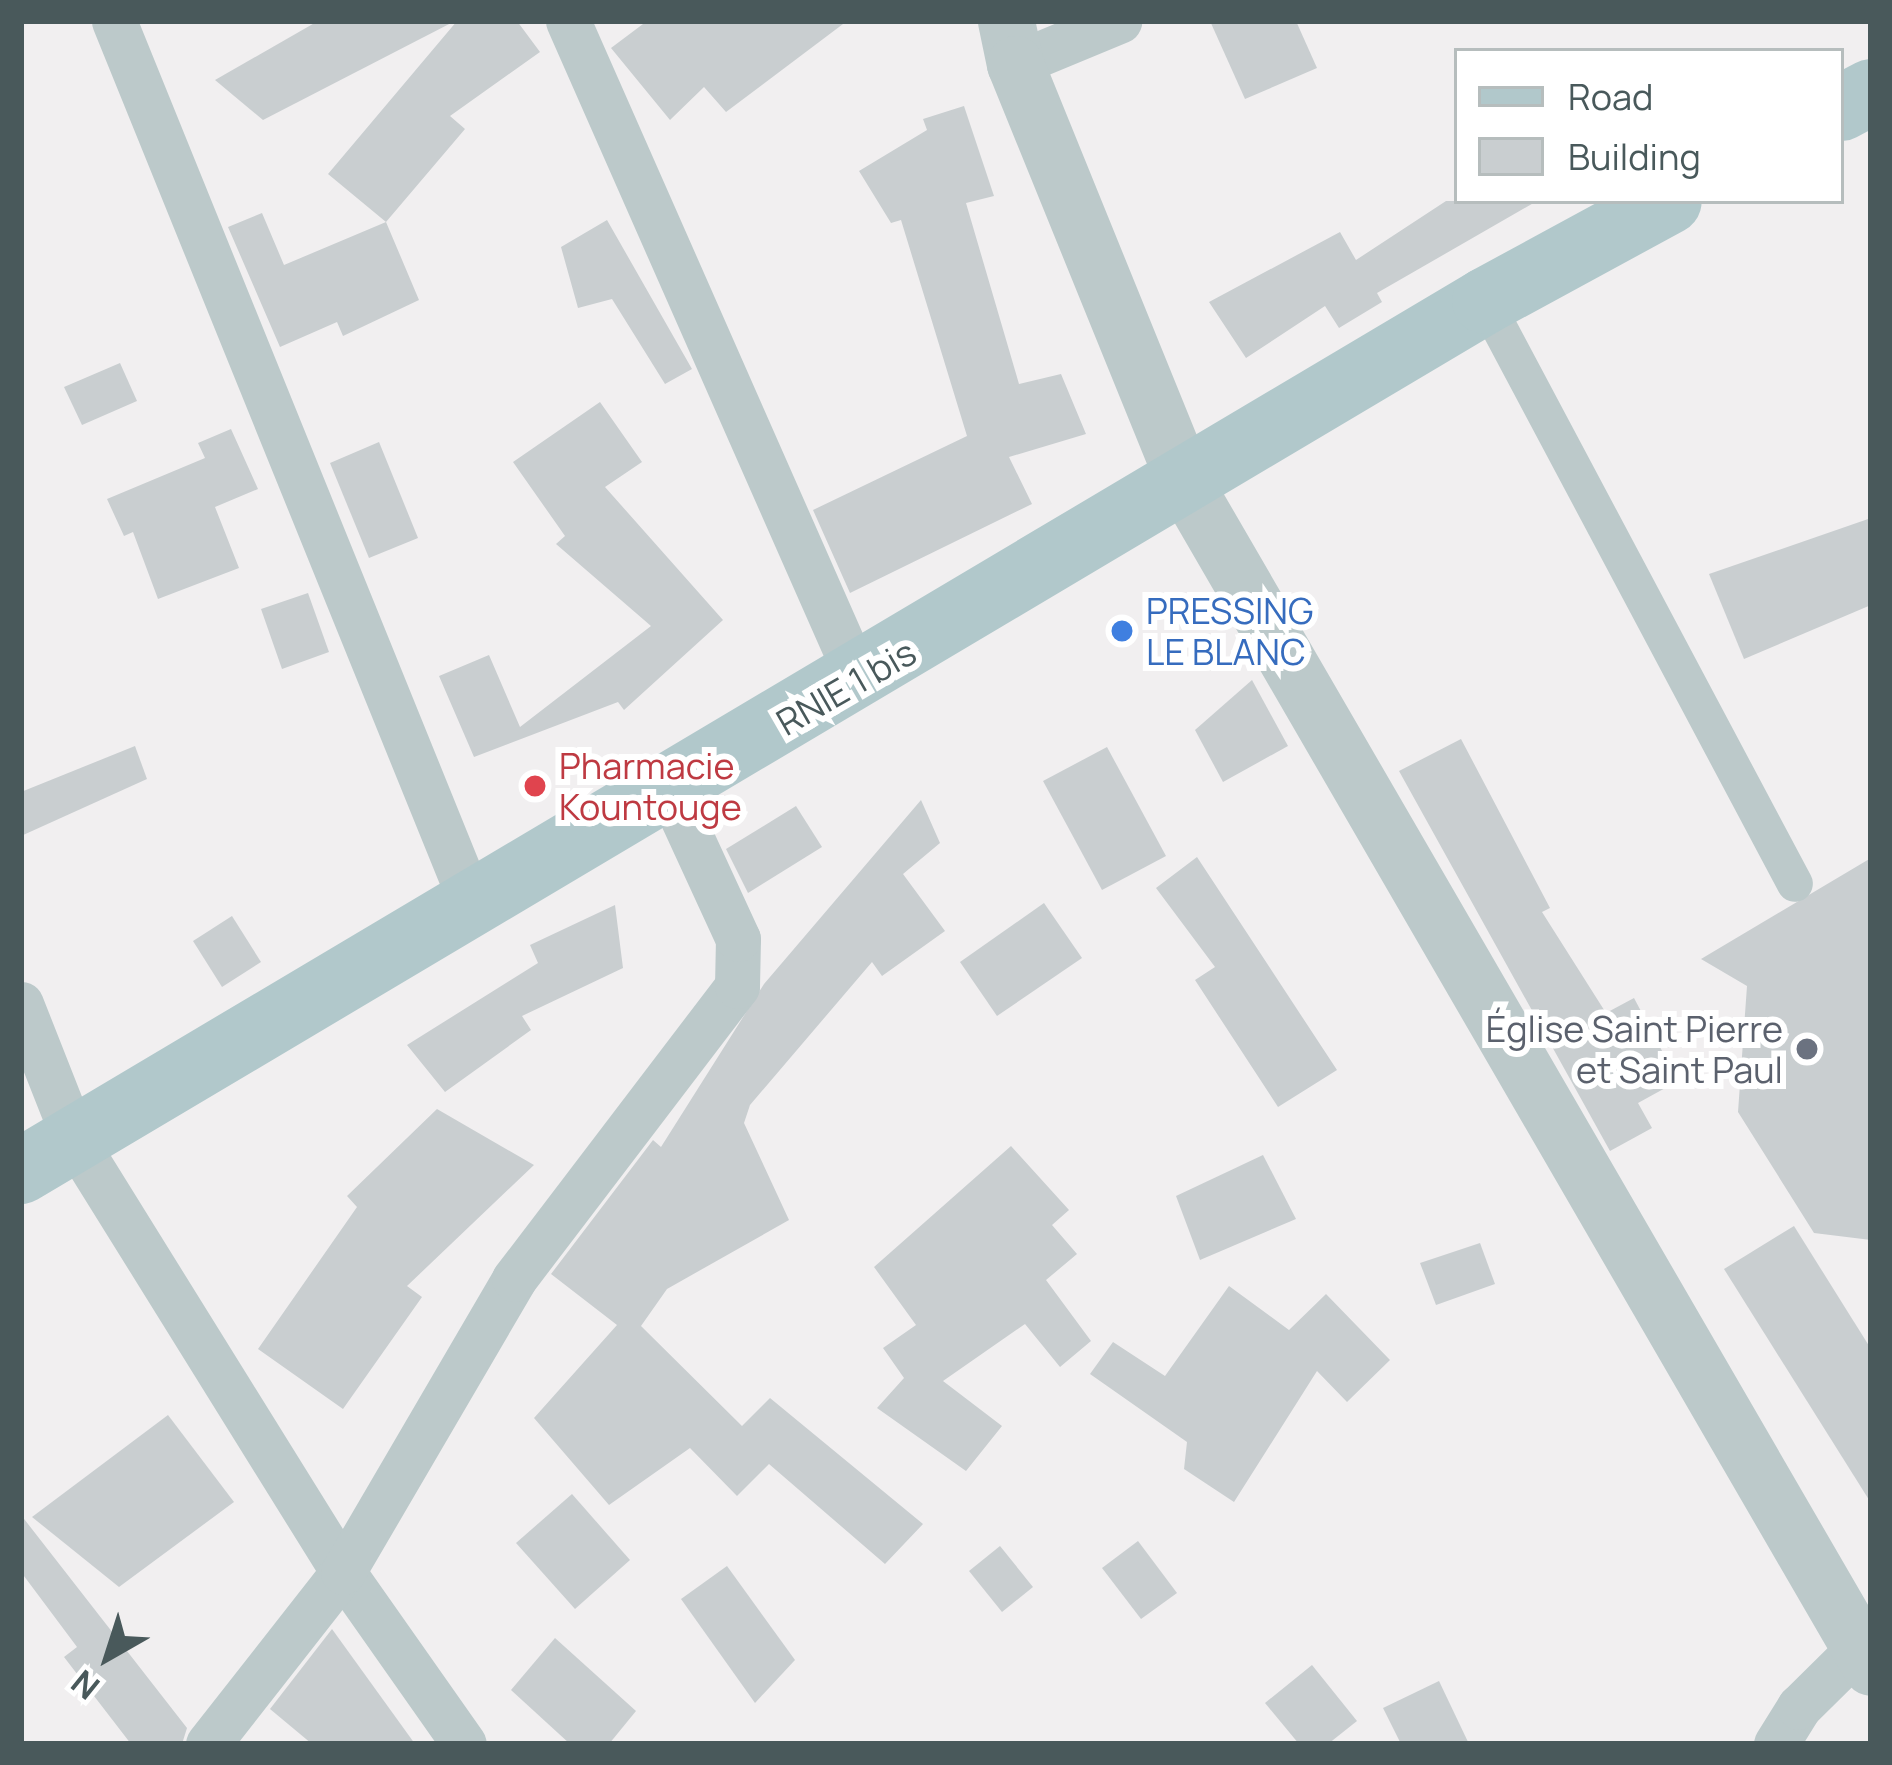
<!DOCTYPE html>
<html>
<head>
<meta charset="utf-8">
<style>
  body { margin:0 }
  #map { position:relative; width:1892px; height:1765px; overflow:hidden; background:#f1eff0; font-family:Manrope,sans-serif }
  div>[style] { position:absolute }
  .building>* { inset:0; background:#c9ced0 }
  .pedestrian>* { height:36px; margin:-18px; padding:0 18px; transform-origin:18px; border-radius:18px; background:#bcc9ca }
  .minor>* { height:45px; margin:-22.5px; padding:0 22.5px; transform-origin:22.5px; border-radius:22.5px; background:#bcc9ca }
  .tertiary>* { height:57px; margin:-28.5px; padding:0 28.5px; transform-origin:28.5px; border-radius:28.5px; background:#bcc9ca }
  .primary>* { height:66px; margin:-33px; padding:0 33px; transform-origin:33px; border-radius:33px; background:#b1c8cb }
  .dots>* { width:33px; height:33px; translate:-50% -50%; box-sizing:border-box; border:6px solid #fff; border-radius:50% }
  span { translate:-50% -50%; white-space:nowrap; text-align:center; line-height:1.15; -webkit-text-stroke:12px #fff; paint-order:stroke }
  .shop-label { font-size:36px; color:#366cbe }
  .left { translate:0 -50%; text-align:left }
  .street-label { font-size:36px; color:#49595b }
  .health-label { font-size:36px; color:#be3a42 }
  .worship-label { font-size:36px; color:#5b616d }
  .right { translate:-100% -50%; text-align:right }
  .frame { position:absolute; inset:0; border:24px solid #49595b; pointer-events:none }
  .legend { position:absolute; left:1454px; top:48px; width:390px; height:156px; box-sizing:border-box; background:#fff; border:3px solid #b6bdbd; margin:0; padding:15px 21px; list-style:none; font-size:36px; color:#49595b }
  .legend li { display:flex; align-items:center; gap:24px; height:60px }
  .legend b { width:60px; border:3px solid #b6bdbd }
  .north { position:absolute; left:48px; top:1597px; width:120px; height:120px; -webkit-text-stroke:9px #fff; paint-order:stroke; rotate:219deg; font-size:33px; font-weight:700; line-height:48px; text-align:center; color:#49595b }
  .north::after { content:''; display:block; margin:auto; width:42px; height:54px; background:#49595b; clip-path:polygon(50% 0,100% 100%,50% 72%,0 100%) }
</style>
</head>
<body>
<div id="map">
  <div class="building">
    <div style="clip-path:polygon(318px 21px,455px 21px,263px 120px,215px 80px)"></div>
    <div style="clip-path:polygon(457px 21px,517px 21px,540px 52px,450px 116px,465px 129px,386px 222px,328px 174px)"></div>
    <div style="clip-path:polygon(647px 21px,847px 21px,726px 112px,704px 87px,670px 120px,611px 48px)"></div>
    <div style="clip-path:polygon(1210px 21px,1296px 21px,1317px 68px,1245px 99px)"></div>
    <div style="clip-path:polygon(964px 106px,994px 196px,966px 203px,1019px 384px,1061px 374px,1086px 434px,1009px 457px,1032px 504px,850px 593px,813px 510px,967px 436px,901px 220px,891px 223px,859px 171px,927px 130px,923px 119px)"></div>
    <div style="clip-path:polygon(1446px 201px,1537px 201px,1377px 293px,1382px 302px,1339px 328px,1325px 306px,1246px 358px,1209px 302px,1340px 232px,1356px 260px)"></div>
    <div style="clip-path:polygon(262px 213px,284px 265px,386px 222px,419px 300px,343px 336px,337px 322px,280px 347px,228px 227px)"></div>
    <div style="clip-path:polygon(607px 220px,692px 369px,665px 384px,612px 299px,578px 308px,561px 247px)"></div>
    <div style="clip-path:polygon(120px 363px,137px 401px,82px 425px,64px 387px)"></div>
    <div style="clip-path:polygon(600px 402px,642px 462px,605px 487px,723px 620px,624px 710px,618px 702px,474px 757px,439px 676px,489px 655px,520px 727px,651px 626px,556px 544px,565px 536px,513px 462px)"></div>
    <div style="clip-path:polygon(231px 429px,258px 489px,215px 507px,239px 568px,158px 599px,133px 532px,124px 536px,107px 499px,205px 458px,198px 443px)"></div>
    <div style="clip-path:polygon(379px 442px,418px 538px,369px 558px,330px 463px)"></div>
    <div style="clip-path:polygon(1871px 518px,1871px 605px,1744px 659px,1709px 574px)"></div>
    <div style="clip-path:polygon(308px 593px,329px 652px,282px 669px,261px 609px)"></div>
    <div style="clip-path:polygon(1252px 680px,1288px 746px,1223px 782px,1195px 730px)"></div>
    <div style="clip-path:polygon(1461px 739px,1550px 908px,1542px 912px,1606px 1013px,1634px 998px,1678px 1081px,1638px 1103px,1652px 1128px,1610px 1151px,1399px 771px)"></div>
    <div style="clip-path:polygon(135px 746px,147px 779px,21px 836px,21px 792px)"></div>
    <div style="clip-path:polygon(1107px 747px,1166px 856px,1102px 890px,1043px 781px)"></div>
    <div style="clip-path:polygon(921px 800px,940px 843px,903px 874px,945px 931px,882px 976px,872px 962px,750px 1105px,744px 1123px,789px 1220px,667px 1289px,641px 1326px,742px 1426px,770px 1398px,923px 1524px,885px 1564px,769px 1464px,737px 1496px,690px 1448px,609px 1505px,534px 1418px,617px 1325px,551px 1274px,653px 1140px,661px 1147px,764px 984px)"></div>
    <div style="clip-path:polygon(796px 806px,822px 847px,748px 893px,726px 849px)"></div>
    <div style="clip-path:polygon(1197px 857px,1337px 1070px,1278px 1107px,1195px 980px,1215px 967px,1156px 888px)"></div>
    <div style="clip-path:polygon(1871px 858px,1871px 1240px,1814px 1233px,1738px 1112px,1747px 986px,1701px 959px)"></div>
    <div style="clip-path:polygon(1044px 903px,1082px 958px,997px 1016px,960px 962px)"></div>
    <div style="clip-path:polygon(615px 905px,623px 968px,522px 1016px,531px 1030px,445px 1092px,407px 1045px,538px 963px,530px 945px)"></div>
    <div style="clip-path:polygon(232px 916px,261px 962px,222px 987px,193px 941px)"></div>
    <div style="clip-path:polygon(437px 1109px,534px 1165px,407px 1286px,422px 1297px,343px 1409px,258px 1349px,357px 1207px,347px 1196px)"></div>
    <div style="clip-path:polygon(1011px 1146px,1069px 1210px,1052px 1225px,1077px 1254px,1046px 1280px,1091px 1341px,1060px 1367px,1025px 1324px,943px 1381px,1002px 1426px,966px 1471px,877px 1408px,904px 1378px,883px 1348px,916px 1325px,874px 1267px)"></div>
    <div style="clip-path:polygon(1263px 1155px,1296px 1219px,1200px 1260px,1176px 1196px)"></div>
    <div style="clip-path:polygon(1794px 1226px,1871px 1349px,1871px 1503px,1724px 1269px)"></div>
    <div style="clip-path:polygon(1480px 1243px,1495px 1284px,1436px 1305px,1420px 1263px)"></div>
    <div style="clip-path:polygon(1229px 1286px,1289px 1330px,1326px 1294px,1390px 1360px,1347px 1402px,1317px 1371px,1234px 1502px,1184px 1469px,1187px 1442px,1090px 1374px,1113px 1342px,1165px 1376px)"></div>
    <div style="clip-path:polygon(168px 1415px,234px 1502px,119px 1587px,32px 1517px)"></div>
    <div style="clip-path:polygon(572px 1494px,630px 1560px,575px 1609px,516px 1543px)"></div>
    <div style="clip-path:polygon(21px 1515px,187px 1728px,182px 1744px,131px 1744px,64px 1657px,77px 1647px,21px 1572px)"></div>
    <div style="clip-path:polygon(1138px 1541px,1177px 1593px,1141px 1619px,1102px 1568px)"></div>
    <div style="clip-path:polygon(1000px 1546px,1033px 1587px,1002px 1612px,969px 1571px)"></div>
    <div style="clip-path:polygon(727px 1566px,795px 1660px,755px 1703px,681px 1599px)"></div>
    <div style="clip-path:polygon(332px 1629px,415px 1744px,312px 1744px,270px 1709px)"></div>
    <div style="clip-path:polygon(555px 1638px,636px 1711px,609px 1744px,570px 1744px,511px 1690px)"></div>
    <div style="clip-path:polygon(1312px 1665px,1357px 1721px,1328px 1744px,1299px 1744px,1265px 1703px)"></div>
    <div style="clip-path:polygon(1439px 1681px,1469px 1744px,1401px 1744px,1383px 1708px)"></div>
  </div>
  <div class="pedestrian">
    <div style="left:1485px;top:301px;width:660px;rotate:62deg"></div>
  </div>
  <div class="minor">
    <div style="left:114px;top:21px;width:951px;rotate:67.94deg"></div>
    <div style="left:568px;top:21px;width:721px;rotate:66.21deg"></div>
    <div style="left:1015px;top:64px;width:113px;rotate:-22.5deg"></div>
    <div style="left:21px;top:1004px;width:147px;rotate:68.5deg"></div>
    <div style="left:75px;top:1141px;width:508px;rotate:58.13deg"></div>
    <div style="left:343px;top:1572px;width:210px;rotate:54.9deg"></div>
    <div style="left:208px;top:1744px;width:219px;rotate:-51.9deg"></div>
    <div style="left:343px;top:1572px;width:339px;rotate:-59.7deg"></div>
    <div style="left:514px;top:1279px;width:368px;rotate:-52.7deg"></div>
    <div style="left:737px;top:986px;width:47px;rotate:-88.8deg"></div>
    <div style="left:738px;top:939px;width:167px;rotate:-114.7deg"></div>
    <div style="left:1776px;top:1744px;width:44px;rotate:-58.1deg"></div>
    <div style="left:1799px;top:1707px;width:101px;rotate:-44.6deg"></div>
  </div>
  <div class="tertiary">
    <div style="left:1006px;top:21px;width:44px;rotate:78.2deg"></div>
    <div style="left:1015px;top:64px;width:455px;rotate:67.9deg"></div>
    <div style="left:1186px;top:486px;width:1365px;rotate:59.89deg"></div>
  </div>
  <div class="primary">
    <div style="left:1841px;top:108px;width:34px;rotate:-28deg"></div>
    <div style="left:21px;top:1171px;width:1703px;rotate:-30.72deg"></div>
    <div style="left:1485px;top:301px;width:209px;rotate:-28.5deg"></div>
  </div>
  <div class="dots">
    <div style="left:1122px;top:631px;background:#3f7fe0"></div>
    <div style="left:535px;top:786px;background:#e0444e"></div>
    <div style="left:1807px;top:1049px;background:#6b7280"></div>
  </div>
  <div class="shop-label">
    <span class="left" style="left:1146px;top:631px">PRESSING<br>LE BLANC</span>
  </div>
  <div class="street-label">
    <span style="left:846px;top:687px;rotate:-30deg">RNIE 1 bis</span>
  </div>
  <div class="health-label">
    <span class="left" style="left:559px;top:786px">Pharmacie<br>Kountouge</span>
  </div>
  <div class="worship-label">
    <span class="right" style="left:1783px;top:1049px">Église Saint Pierre<br>et Saint Paul</span>
  </div>
  <div class="frame"></div>
  <ul class="legend">
  <li><b style="height:15px;background:#b1c8cb"></b>Road</li>
  <li><b style="height:33px;background:#c9ced0"></b>Building</li>
  </ul>
  <div class="north">N</div>
</div>
</body>
</html>
